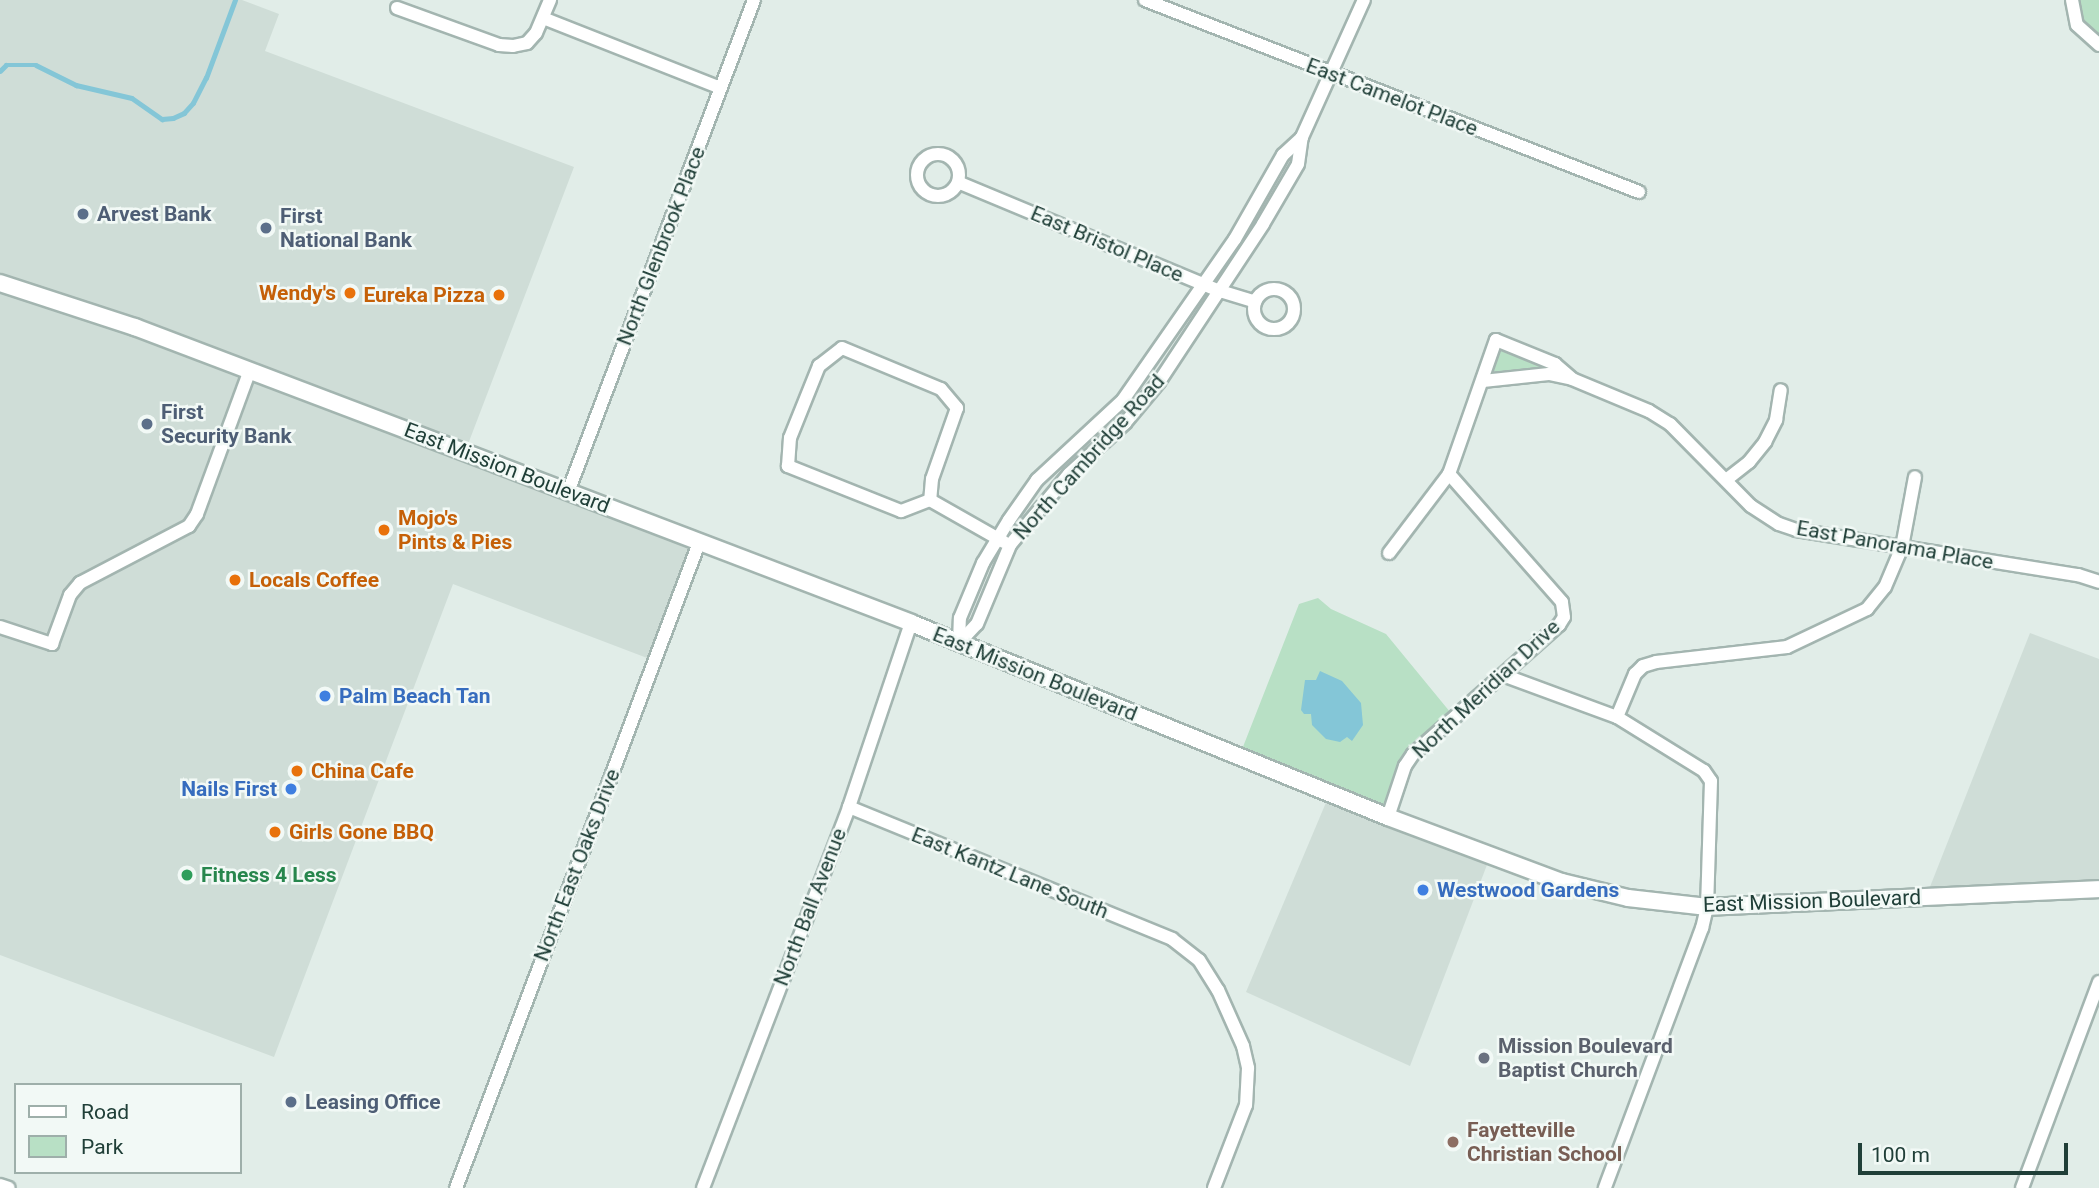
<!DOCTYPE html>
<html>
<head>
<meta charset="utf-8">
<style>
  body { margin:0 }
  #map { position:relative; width:2099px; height:1188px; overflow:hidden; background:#e1ede8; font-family:Roboto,sans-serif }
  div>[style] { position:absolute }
  .built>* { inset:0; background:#cfddd7 }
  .green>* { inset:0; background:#b8e0c5 }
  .water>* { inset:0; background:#84c6d7 }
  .stream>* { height:4.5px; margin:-2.25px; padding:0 2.25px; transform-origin:2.25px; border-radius:2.25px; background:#84c6d7 }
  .roads { filter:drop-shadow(2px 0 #a3b5b0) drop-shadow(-2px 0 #a3b5b0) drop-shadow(0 2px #a3b5b0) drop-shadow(0 -2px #a3b5b0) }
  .minor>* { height:12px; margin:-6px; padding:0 6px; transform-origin:6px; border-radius:6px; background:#fff }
  .minor>.ring { margin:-6px; padding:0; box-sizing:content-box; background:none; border:12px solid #fff; border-radius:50% }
  .secondary>* { height:16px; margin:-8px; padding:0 8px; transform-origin:8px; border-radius:8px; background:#fff }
  .dots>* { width:19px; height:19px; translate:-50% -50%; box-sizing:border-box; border:4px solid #f2f9f6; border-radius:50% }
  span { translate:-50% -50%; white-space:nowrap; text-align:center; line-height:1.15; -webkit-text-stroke:5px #f2f9f6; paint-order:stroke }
  .street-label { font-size:21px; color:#203f38 }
  .service-label { font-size:21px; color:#4e5e75; font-weight:700 }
  .left { translate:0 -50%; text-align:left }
  .food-label { font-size:21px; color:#c56008; font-weight:700 }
  .right { translate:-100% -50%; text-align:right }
  .shop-label { font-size:21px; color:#366cbe; font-weight:700 }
  .leisure-label { font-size:21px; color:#27864d; font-weight:700 }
  .worship-label { font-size:21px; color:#5b616d; font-weight:700 }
  .education-label { font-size:21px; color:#785e54; font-weight:700 }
  .legend { position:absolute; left:14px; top:1083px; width:228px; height:91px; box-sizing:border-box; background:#f2f9f6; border:2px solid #9eafaa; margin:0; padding:9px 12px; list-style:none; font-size:21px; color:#203f38 }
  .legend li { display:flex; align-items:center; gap:14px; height:35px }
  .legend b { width:35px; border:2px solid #9eafaa }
  .scale { position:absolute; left:1858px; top:1143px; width:210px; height:32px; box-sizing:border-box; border:4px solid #203f38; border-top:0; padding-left:9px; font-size:21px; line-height:24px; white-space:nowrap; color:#203f38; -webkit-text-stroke:5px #f2f9f6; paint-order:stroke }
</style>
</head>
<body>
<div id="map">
  <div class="built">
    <div style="clip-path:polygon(0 0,242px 0,279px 14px,265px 51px,574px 167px,465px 452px,699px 543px,655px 661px,453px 584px,274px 1057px,0 955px)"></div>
    <div style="clip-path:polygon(2030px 633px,2099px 659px,2099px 889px,1926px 897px)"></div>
    <div style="clip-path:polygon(1330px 793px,1490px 857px,1410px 1066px,1246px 992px)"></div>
  </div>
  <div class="green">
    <div style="clip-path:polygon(2072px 0,2099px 0,2099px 45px,2077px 25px)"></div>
    <div style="clip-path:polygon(1496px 340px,1572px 379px,1483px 381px)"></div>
    <div style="clip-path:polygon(1318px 598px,1331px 609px,1386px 634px,1455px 718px,1413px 754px,1388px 817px,1239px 757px,1299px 604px)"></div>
  </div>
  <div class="water">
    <div style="clip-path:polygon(1320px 671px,1342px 681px,1361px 703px,1363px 725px,1352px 741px,1347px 737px,1340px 742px,1326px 739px,1312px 725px,1311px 714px,1304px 714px,1301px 710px,1305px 680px,1316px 680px)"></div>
  </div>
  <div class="stream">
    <div style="left:0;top:71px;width:8px;rotate:-45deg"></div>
    <div style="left:6px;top:65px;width:30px"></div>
    <div style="left:36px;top:65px;width:45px;rotate:26.6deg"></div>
    <div style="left:76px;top:85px;width:57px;rotate:13.1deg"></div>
    <div style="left:132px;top:98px;width:37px;rotate:35deg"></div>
    <div style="left:162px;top:119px;width:11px;rotate:-5deg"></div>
    <div style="left:173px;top:118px;width:12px;rotate:-24deg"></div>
    <div style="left:184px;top:113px;width:13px;rotate:-48deg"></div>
    <div style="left:193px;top:103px;width:28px;rotate:-63deg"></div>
    <div style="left:206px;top:78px;width:83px;rotate:-69.6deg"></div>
  </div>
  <div class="roads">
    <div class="minor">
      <div style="left:1145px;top:0;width:530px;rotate:21.24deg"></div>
      <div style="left:2072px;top:0;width:25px;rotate:79deg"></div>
      <div style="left:2077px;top:25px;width:30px;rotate:42deg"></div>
      <div style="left:397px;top:8px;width:109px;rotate:19.9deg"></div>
      <div style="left:499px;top:45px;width:14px;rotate:4deg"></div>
      <div style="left:513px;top:46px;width:14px;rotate:-12deg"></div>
      <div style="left:527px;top:43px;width:13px;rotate:-48deg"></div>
      <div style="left:536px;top:33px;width:36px;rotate:-67deg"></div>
      <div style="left:543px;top:18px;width:191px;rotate:21.5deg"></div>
      <div class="ring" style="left:917px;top:154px;width:30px;height:30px"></div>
      <div style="left:960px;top:183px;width:282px;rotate:22.6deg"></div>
      <div style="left:1220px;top:291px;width:37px;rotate:17deg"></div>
      <div class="ring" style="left:1254px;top:289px;width:28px;height:28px"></div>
      <div style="left:842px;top:348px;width:107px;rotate:22.5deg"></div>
      <div style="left:941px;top:389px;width:25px;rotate:50deg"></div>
      <div style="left:957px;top:408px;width:75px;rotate:109.4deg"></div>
      <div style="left:932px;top:479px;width:21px;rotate:95deg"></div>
      <div style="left:930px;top:500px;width:31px;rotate:159deg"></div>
      <div style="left:901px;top:511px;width:122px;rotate:-158.3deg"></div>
      <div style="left:788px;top:466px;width:28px;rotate:-86deg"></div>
      <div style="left:790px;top:438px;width:78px;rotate:-68.1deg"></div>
      <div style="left:819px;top:366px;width:29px;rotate:-38deg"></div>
      <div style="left:1483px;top:381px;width:66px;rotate:-6.1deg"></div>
      <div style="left:1549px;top:374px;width:24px;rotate:12deg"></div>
      <div style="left:1572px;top:379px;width:83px;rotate:22.6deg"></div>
      <div style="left:1649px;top:411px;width:25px;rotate:32deg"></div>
      <div style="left:1670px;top:424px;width:115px;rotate:45.4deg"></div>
      <div style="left:1751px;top:506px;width:33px;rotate:33deg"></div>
      <div style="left:1779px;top:524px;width:18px;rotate:19deg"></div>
      <div style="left:1796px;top:530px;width:286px;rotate:9.1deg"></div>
      <div style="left:2078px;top:575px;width:22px;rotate:18deg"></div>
      <div style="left:1726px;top:480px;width:29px;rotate:-38deg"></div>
      <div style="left:1749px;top:462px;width:26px;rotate:-51deg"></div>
      <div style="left:1765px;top:442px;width:25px;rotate:-63deg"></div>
      <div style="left:1776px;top:420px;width:30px;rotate:-81deg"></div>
      <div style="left:568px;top:492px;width:526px;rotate:-69.29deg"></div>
      <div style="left:930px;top:500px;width:85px;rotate:29.6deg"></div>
      <div style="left:1389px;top:553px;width:99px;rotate:-52.8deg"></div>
      <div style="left:1449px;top:474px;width:142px;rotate:-70.7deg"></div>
      <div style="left:1496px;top:340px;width:64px;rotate:22.1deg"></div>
      <div style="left:1555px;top:364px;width:20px;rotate:41deg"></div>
      <div style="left:0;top:627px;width:55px;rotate:18.1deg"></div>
      <div style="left:52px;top:644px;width:52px;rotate:-69.8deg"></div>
      <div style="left:70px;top:595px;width:16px;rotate:-50deg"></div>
      <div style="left:80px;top:583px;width:123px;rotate:-27.6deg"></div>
      <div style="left:189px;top:526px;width:14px;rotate:-56deg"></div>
      <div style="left:197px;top:514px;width:153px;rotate:-69.8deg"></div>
      <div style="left:959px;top:643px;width:26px;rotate:-47deg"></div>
      <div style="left:977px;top:624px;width:86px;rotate:-67.3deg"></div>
      <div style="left:1010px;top:545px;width:92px;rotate:-50.3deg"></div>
      <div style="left:1069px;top:474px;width:76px;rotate:-42.3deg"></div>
      <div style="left:1125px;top:423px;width:53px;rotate:-50.3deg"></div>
      <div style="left:1159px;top:382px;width:189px;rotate:-56.6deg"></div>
      <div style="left:1263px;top:224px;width:69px;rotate:-59.7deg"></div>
      <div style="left:1298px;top:164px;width:27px;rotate:-82deg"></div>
      <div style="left:1302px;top:137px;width:150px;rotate:-65.7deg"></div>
      <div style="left:959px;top:643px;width:25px;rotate:-88deg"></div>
      <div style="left:960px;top:618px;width:60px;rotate:-67.3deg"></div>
      <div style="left:983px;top:563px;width:50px;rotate:-58.8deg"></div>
      <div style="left:1009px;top:520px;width:49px;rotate:-55deg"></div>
      <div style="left:1037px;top:480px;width:117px;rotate:-42.9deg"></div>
      <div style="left:1123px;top:400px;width:196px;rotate:-55.2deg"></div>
      <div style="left:1235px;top:239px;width:97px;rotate:-60.3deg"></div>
      <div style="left:1283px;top:155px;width:26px;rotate:-43deg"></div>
      <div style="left:1503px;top:675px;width:121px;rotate:20.2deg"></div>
      <div style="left:1617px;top:717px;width:102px;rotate:31.8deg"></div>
      <div style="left:1704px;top:771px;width:12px;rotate:55deg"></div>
      <div style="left:1711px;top:781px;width:126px;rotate:91.8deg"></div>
      <div style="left:1707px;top:907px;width:22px;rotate:103deg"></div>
      <div style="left:1702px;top:928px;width:278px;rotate:110.5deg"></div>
      <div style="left:1617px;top:717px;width:47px;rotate:-67.3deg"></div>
      <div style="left:1635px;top:674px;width:11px;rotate:-45deg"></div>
      <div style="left:1643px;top:666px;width:14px;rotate:-17deg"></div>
      <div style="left:1656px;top:662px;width:132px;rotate:-6.5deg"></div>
      <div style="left:1787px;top:647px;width:89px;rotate:-25.4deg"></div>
      <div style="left:1867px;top:609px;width:28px;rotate:-51deg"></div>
      <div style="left:1885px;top:587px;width:43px;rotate:-67deg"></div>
      <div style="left:1902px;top:547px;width:71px;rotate:-79.5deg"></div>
      <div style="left:849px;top:807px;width:349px;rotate:22.2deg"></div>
      <div style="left:1172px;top:939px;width:34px;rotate:38deg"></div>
      <div style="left:1199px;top:960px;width:36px;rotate:58deg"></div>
      <div style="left:1218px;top:990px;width:61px;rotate:65.9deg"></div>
      <div style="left:1243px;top:1046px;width:23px;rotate:77deg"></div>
      <div style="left:1248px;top:1068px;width:37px;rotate:93deg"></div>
      <div style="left:1246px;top:1105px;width:89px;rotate:111.1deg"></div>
      <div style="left:1388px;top:817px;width:54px;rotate:-71.6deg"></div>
      <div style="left:1405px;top:766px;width:14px;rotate:-56deg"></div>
      <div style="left:1413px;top:754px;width:195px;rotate:-41.5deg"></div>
      <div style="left:1559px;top:625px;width:9px;rotate:-58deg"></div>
      <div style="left:1564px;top:617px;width:15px;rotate:-98deg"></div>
      <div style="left:1562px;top:602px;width:171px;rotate:-131.4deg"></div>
      <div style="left:0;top:1185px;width:9px;rotate:18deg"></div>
      <div style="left:456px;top:1188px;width:689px;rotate:-69.36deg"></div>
      <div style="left:703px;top:1188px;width:408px;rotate:-69deg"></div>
      <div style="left:849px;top:807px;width:194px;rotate:-71.4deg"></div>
      <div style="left:2022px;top:1188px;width:220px;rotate:-69.5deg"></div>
    </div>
    <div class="secondary">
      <div style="left:0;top:283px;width:142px;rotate:18.1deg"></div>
      <div style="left:135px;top:327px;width:388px;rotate:20.8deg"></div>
      <div style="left:498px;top:465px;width:442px;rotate:20.9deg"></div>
      <div style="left:911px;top:623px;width:515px;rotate:22.13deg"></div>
      <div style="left:1388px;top:817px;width:186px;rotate:20.5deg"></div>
      <div style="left:1562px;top:882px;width:68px;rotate:13.6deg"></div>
      <div style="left:1628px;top:898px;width:80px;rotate:6.5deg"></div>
      <div style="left:1707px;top:907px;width:392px;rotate:-2.6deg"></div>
    </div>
  </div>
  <div class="dots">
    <div style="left:83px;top:214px;background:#5c6f8a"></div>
    <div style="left:266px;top:228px;background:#5c6f8a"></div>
    <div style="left:350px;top:293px;background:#e8710a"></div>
    <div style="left:499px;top:295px;background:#e8710a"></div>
    <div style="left:147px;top:424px;background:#5c6f8a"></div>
    <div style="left:384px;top:530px;background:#e8710a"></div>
    <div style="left:235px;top:580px;background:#e8710a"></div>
    <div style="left:325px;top:696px;background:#3f7fe0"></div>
    <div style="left:297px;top:771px;background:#e8710a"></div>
    <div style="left:291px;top:789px;background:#3f7fe0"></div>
    <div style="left:275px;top:832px;background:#e8710a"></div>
    <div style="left:187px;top:875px;background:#2e9e5b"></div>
    <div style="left:1423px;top:890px;background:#3f7fe0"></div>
    <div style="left:1484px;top:1058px;background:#6b7280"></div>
    <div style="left:291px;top:1102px;background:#5c6f8a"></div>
    <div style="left:1453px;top:1142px;background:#8d6e63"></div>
  </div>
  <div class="street-label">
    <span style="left:1392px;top:97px;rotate:21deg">East Camelot Place</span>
    <span style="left:1107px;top:244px;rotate:23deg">East Bristol Place</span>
    <span style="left:661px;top:246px;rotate:-69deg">North Glenbrook Place</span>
    <span style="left:1089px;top:457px;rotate:-48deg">North Cambridge Road</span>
    <span style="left:507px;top:468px;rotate:21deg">East Mission Boulevard</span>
    <span style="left:1895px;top:545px;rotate:10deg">East Panorama Place</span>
    <span style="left:1035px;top:674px;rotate:22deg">East Mission Boulevard</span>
    <span style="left:1486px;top:689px;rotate:-43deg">North Meridian Drive</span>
    <span style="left:577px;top:865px;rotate:-69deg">North East Oaks Drive</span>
    <span style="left:1010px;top:873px;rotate:22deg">East Kantz Lane South</span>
    <span style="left:1812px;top:901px;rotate:-2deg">East Mission Boulevard</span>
    <span style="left:810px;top:907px;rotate:-69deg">North Ball Avenue</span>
  </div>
  <div class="service-label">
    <span class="left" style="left:97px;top:214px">Arvest Bank</span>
    <span class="left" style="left:280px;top:228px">First<br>National Bank</span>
    <span class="left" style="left:161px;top:424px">First<br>Security Bank</span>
    <span class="left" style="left:305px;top:1102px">Leasing Office</span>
  </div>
  <div class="food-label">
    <span class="right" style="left:336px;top:293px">Wendy's</span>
    <span class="right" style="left:485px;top:295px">Eureka Pizza</span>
    <span class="left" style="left:398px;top:530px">Mojo's<br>Pints &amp; Pies</span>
    <span class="left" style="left:249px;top:580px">Locals Coffee</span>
    <span class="left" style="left:311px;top:771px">China Cafe</span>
    <span class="left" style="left:289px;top:832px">Girls Gone BBQ</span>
  </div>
  <div class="shop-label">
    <span class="left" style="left:339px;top:696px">Palm Beach Tan</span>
    <span class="right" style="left:277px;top:789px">Nails First</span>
    <span class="left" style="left:1437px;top:890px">Westwood Gardens</span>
  </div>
  <div class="leisure-label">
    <span class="left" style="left:201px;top:875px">Fitness 4 Less</span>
  </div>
  <div class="worship-label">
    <span class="left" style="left:1498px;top:1058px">Mission Boulevard<br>Baptist Church</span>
  </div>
  <div class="education-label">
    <span class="left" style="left:1467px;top:1142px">Fayetteville<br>Christian School</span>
  </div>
  <ul class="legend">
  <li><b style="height:9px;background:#fff"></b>Road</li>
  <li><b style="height:19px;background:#b8e0c5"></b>Park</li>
  </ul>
  <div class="scale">100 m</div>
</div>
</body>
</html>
